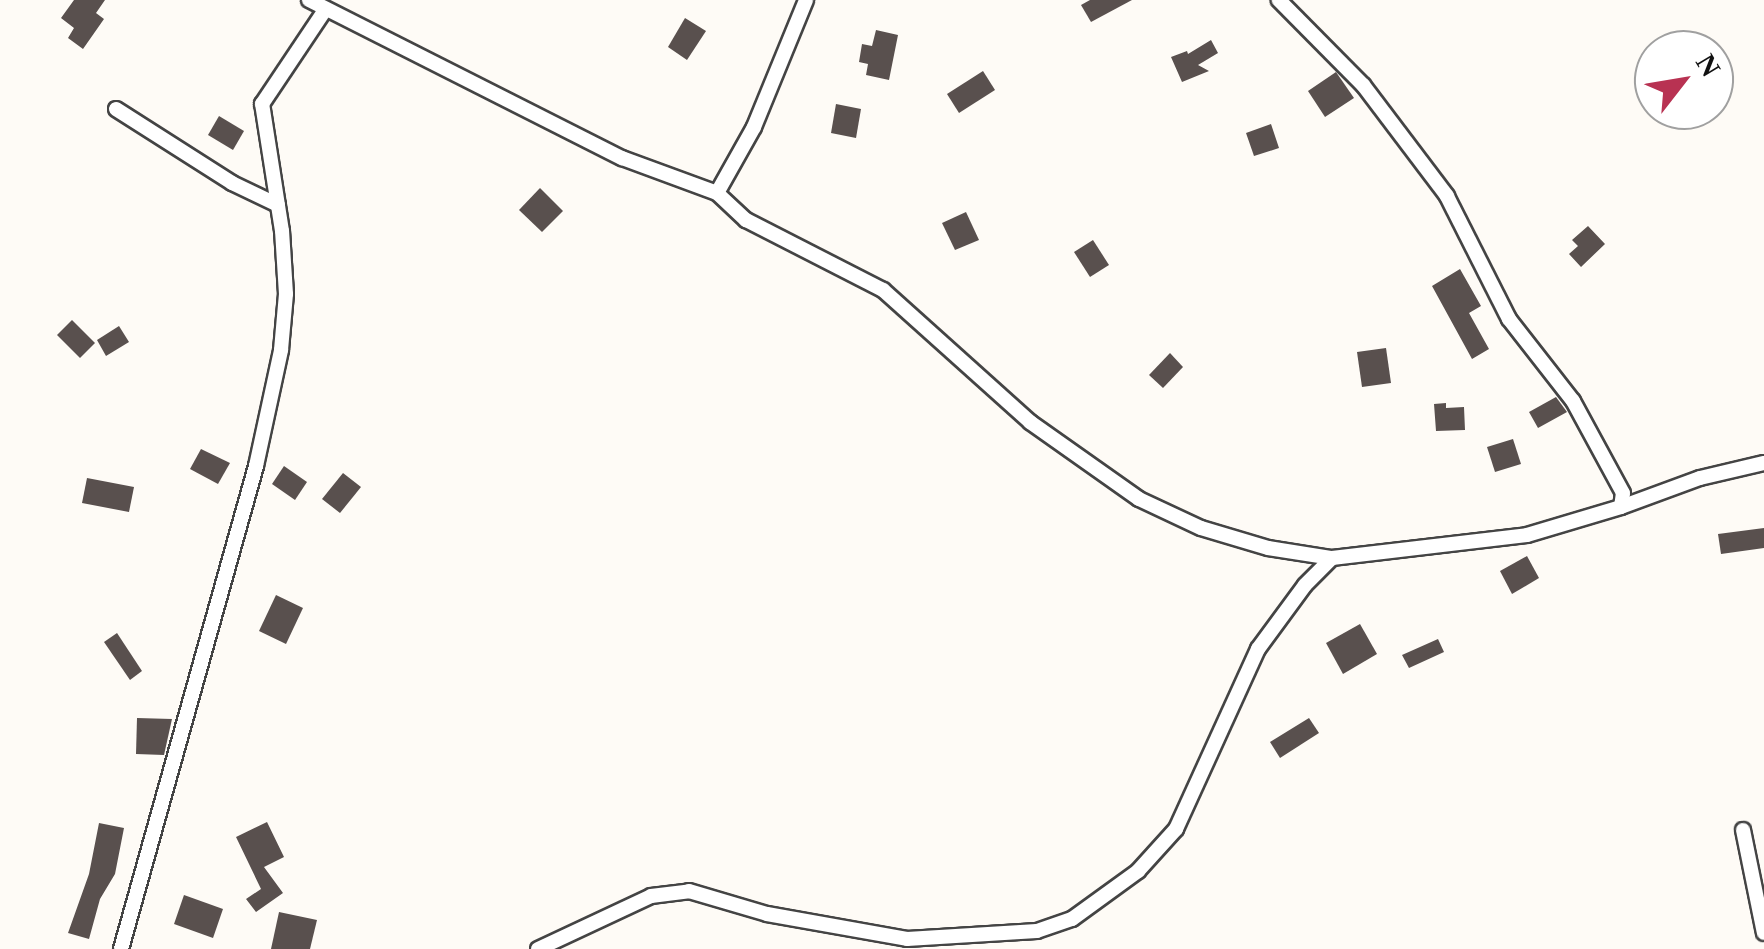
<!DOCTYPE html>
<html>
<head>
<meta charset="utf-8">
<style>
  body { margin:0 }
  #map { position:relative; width:1764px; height:949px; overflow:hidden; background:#fefbf6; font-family:Georgia,serif }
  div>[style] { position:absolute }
  .building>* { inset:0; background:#59504e }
  .roads { filter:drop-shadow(2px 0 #444) drop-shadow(-2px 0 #444) drop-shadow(0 2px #444) drop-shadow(0 -2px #444) }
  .minor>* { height:14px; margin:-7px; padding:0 7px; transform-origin:7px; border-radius:7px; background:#fff }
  span { translate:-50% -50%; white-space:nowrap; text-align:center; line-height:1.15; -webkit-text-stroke:10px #fff; paint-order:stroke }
  .north { position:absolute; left:1634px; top:30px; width:100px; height:100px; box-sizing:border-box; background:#fff; border:2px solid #a0a0a0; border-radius:50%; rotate:59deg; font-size:28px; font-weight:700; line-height:40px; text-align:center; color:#111 }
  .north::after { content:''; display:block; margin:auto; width:35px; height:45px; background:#b83252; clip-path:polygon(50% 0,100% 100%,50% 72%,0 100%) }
</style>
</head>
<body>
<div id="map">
  <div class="building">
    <div style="clip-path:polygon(74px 0,105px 0,96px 13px,104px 19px,83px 49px,68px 38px,74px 28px,61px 18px)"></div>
    <div style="clip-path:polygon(1090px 0,1132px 0,1091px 22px,1081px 5px)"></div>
    <div style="clip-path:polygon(685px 18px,706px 31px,687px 60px,668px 47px)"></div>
    <div style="clip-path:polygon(876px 30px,898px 35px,889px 80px,866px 75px,868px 64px,859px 62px,862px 44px,872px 46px)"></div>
    <div style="clip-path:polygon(1211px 40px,1218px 53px,1198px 65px,1209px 71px,1182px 82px,1171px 57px,1187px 51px,1188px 54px)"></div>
    <div style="clip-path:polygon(983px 71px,995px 90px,959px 113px,947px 94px)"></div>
    <div style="clip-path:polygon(1336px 72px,1354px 98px,1325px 117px,1308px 91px)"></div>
    <div style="clip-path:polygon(836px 104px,861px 109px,856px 138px,831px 133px)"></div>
    <div style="clip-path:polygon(219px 116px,244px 131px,233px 150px,208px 135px)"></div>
    <div style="clip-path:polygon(1271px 124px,1279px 148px,1254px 156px,1246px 133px)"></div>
    <div style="clip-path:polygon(540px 188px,563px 211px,542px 232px,519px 210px)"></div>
    <div style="clip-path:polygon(966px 212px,979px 240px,955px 250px,942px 223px)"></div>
    <div style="clip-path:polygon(1588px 226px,1605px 244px,1581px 267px,1569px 254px,1578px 246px,1572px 240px)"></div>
    <div style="clip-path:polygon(1093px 240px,1109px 265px,1090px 277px,1074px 252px)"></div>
    <div style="clip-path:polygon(1460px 269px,1481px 306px,1469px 313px,1489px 349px,1472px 359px,1432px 286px)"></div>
    <div style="clip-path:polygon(72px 320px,95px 343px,80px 358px,57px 335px)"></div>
    <div style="clip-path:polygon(119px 326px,129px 342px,106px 356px,97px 340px)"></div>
    <div style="clip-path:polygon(1386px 348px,1391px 383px,1362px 387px,1357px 352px)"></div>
    <div style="clip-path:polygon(1170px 353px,1183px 367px,1163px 388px,1149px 375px)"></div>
    <div style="clip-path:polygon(1556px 397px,1567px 412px,1538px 428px,1529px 412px)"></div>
    <div style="clip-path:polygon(1446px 403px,1446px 408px,1464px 407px,1465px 430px,1436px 431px,1434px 404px)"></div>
    <div style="clip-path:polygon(1513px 439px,1521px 464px,1495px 472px,1487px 447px)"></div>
    <div style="clip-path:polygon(201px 449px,230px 463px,218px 484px,190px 469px)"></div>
    <div style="clip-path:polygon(284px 466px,307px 482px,295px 500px,272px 484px)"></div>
    <div style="clip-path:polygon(343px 473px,361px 487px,340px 513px,322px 499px)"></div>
    <div style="clip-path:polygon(87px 478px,134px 487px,129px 512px,82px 503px)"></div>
    <div style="clip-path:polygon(1764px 528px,1764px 548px,1721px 554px,1718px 534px)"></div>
    <div style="clip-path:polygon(1527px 556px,1539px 578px,1512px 594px,1500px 571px)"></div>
    <div style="clip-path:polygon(276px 595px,303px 608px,286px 644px,259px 631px)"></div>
    <div style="clip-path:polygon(1360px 624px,1377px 654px,1343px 674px,1326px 643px)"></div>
    <div style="clip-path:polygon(117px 633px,142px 671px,130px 680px,104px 642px)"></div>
    <div style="clip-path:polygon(1438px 639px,1444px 652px,1409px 668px,1402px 655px)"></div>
    <div style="clip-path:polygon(137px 718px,172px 719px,164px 755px,136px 754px)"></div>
    <div style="clip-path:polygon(1309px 718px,1319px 733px,1280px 758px,1270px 742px)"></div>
    <div style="clip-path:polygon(267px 822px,284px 857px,264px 867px,283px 893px,256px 912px,246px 899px,261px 889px,236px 837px)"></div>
    <div style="clip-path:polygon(99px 823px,124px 828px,115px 874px,100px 899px,89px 939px,68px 933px,89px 874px)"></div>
    <div style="clip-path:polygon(184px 895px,223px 909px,213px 938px,174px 924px)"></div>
    <div style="clip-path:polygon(279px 912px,317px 920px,310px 949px,271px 949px)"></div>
  </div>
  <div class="roads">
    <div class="minor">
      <div style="left:309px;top:0;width:351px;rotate:26.8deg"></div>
      <div style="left:622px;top:158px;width:101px;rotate:20.2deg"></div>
      <div style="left:717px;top:193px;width:40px;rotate:43deg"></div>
      <div style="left:746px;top:220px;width:154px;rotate:27.1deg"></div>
      <div style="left:883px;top:290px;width:198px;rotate:41.9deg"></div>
      <div style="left:1030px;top:422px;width:133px;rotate:35.2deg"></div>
      <div style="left:1139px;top:499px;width:68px;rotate:25.1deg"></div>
      <div style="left:1201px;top:528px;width:70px;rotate:16.6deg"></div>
      <div style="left:1268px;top:548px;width:65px;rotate:8.9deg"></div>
      <div style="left:1332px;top:558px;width:196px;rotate:-6.7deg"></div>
      <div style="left:1527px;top:535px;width:98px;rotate:-16.6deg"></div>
      <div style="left:1621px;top:507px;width:14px;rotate:-82deg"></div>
      <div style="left:1623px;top:493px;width:105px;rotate:-118.5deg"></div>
      <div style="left:1573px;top:401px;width:104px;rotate:-128deg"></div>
      <div style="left:1509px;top:319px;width:138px;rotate:-116.8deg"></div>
      <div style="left:1447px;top:196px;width:139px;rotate:-127.1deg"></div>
      <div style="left:1363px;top:85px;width:120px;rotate:-134.7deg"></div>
      <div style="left:116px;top:109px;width:138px;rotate:32.5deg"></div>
      <div style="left:232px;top:183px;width:51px;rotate:25.6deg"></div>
      <div style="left:717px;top:193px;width:76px;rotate:-60.7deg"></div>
      <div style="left:754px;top:127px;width:137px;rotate:-67.7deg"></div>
      <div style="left:1621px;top:507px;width:84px;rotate:-20.2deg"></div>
      <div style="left:1700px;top:478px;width:66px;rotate:-13.2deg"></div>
      <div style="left:1743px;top:830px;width:105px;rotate:78.5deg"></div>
      <div style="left:121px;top:949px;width:502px;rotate:-74.38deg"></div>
      <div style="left:256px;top:466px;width:119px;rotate:-77.8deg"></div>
      <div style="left:281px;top:350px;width:56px;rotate:-84.9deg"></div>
      <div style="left:286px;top:294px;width:63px;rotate:-93.6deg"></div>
      <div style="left:282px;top:231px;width:129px;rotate:-98.9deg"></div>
      <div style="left:262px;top:104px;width:113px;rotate:-56.2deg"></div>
      <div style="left:538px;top:949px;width:125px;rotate:-25.1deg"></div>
      <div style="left:651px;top:896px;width:38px;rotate:-7deg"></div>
      <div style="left:689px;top:891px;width:81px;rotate:16.4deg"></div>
      <div style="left:767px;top:914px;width:142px;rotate:10.1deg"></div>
      <div style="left:907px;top:939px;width:130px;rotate:-3.5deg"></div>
      <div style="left:1037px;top:931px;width:37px;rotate:-19deg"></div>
      <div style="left:1072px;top:919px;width:82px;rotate:-36deg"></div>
      <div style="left:1138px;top:871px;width:57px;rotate:-47.9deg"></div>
      <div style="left:1176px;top:829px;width:198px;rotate:-65.5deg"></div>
      <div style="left:1258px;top:649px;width:79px;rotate:-53.7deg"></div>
      <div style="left:1305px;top:585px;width:38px;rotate:-45deg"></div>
    </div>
  </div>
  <div class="north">N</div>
</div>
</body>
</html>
